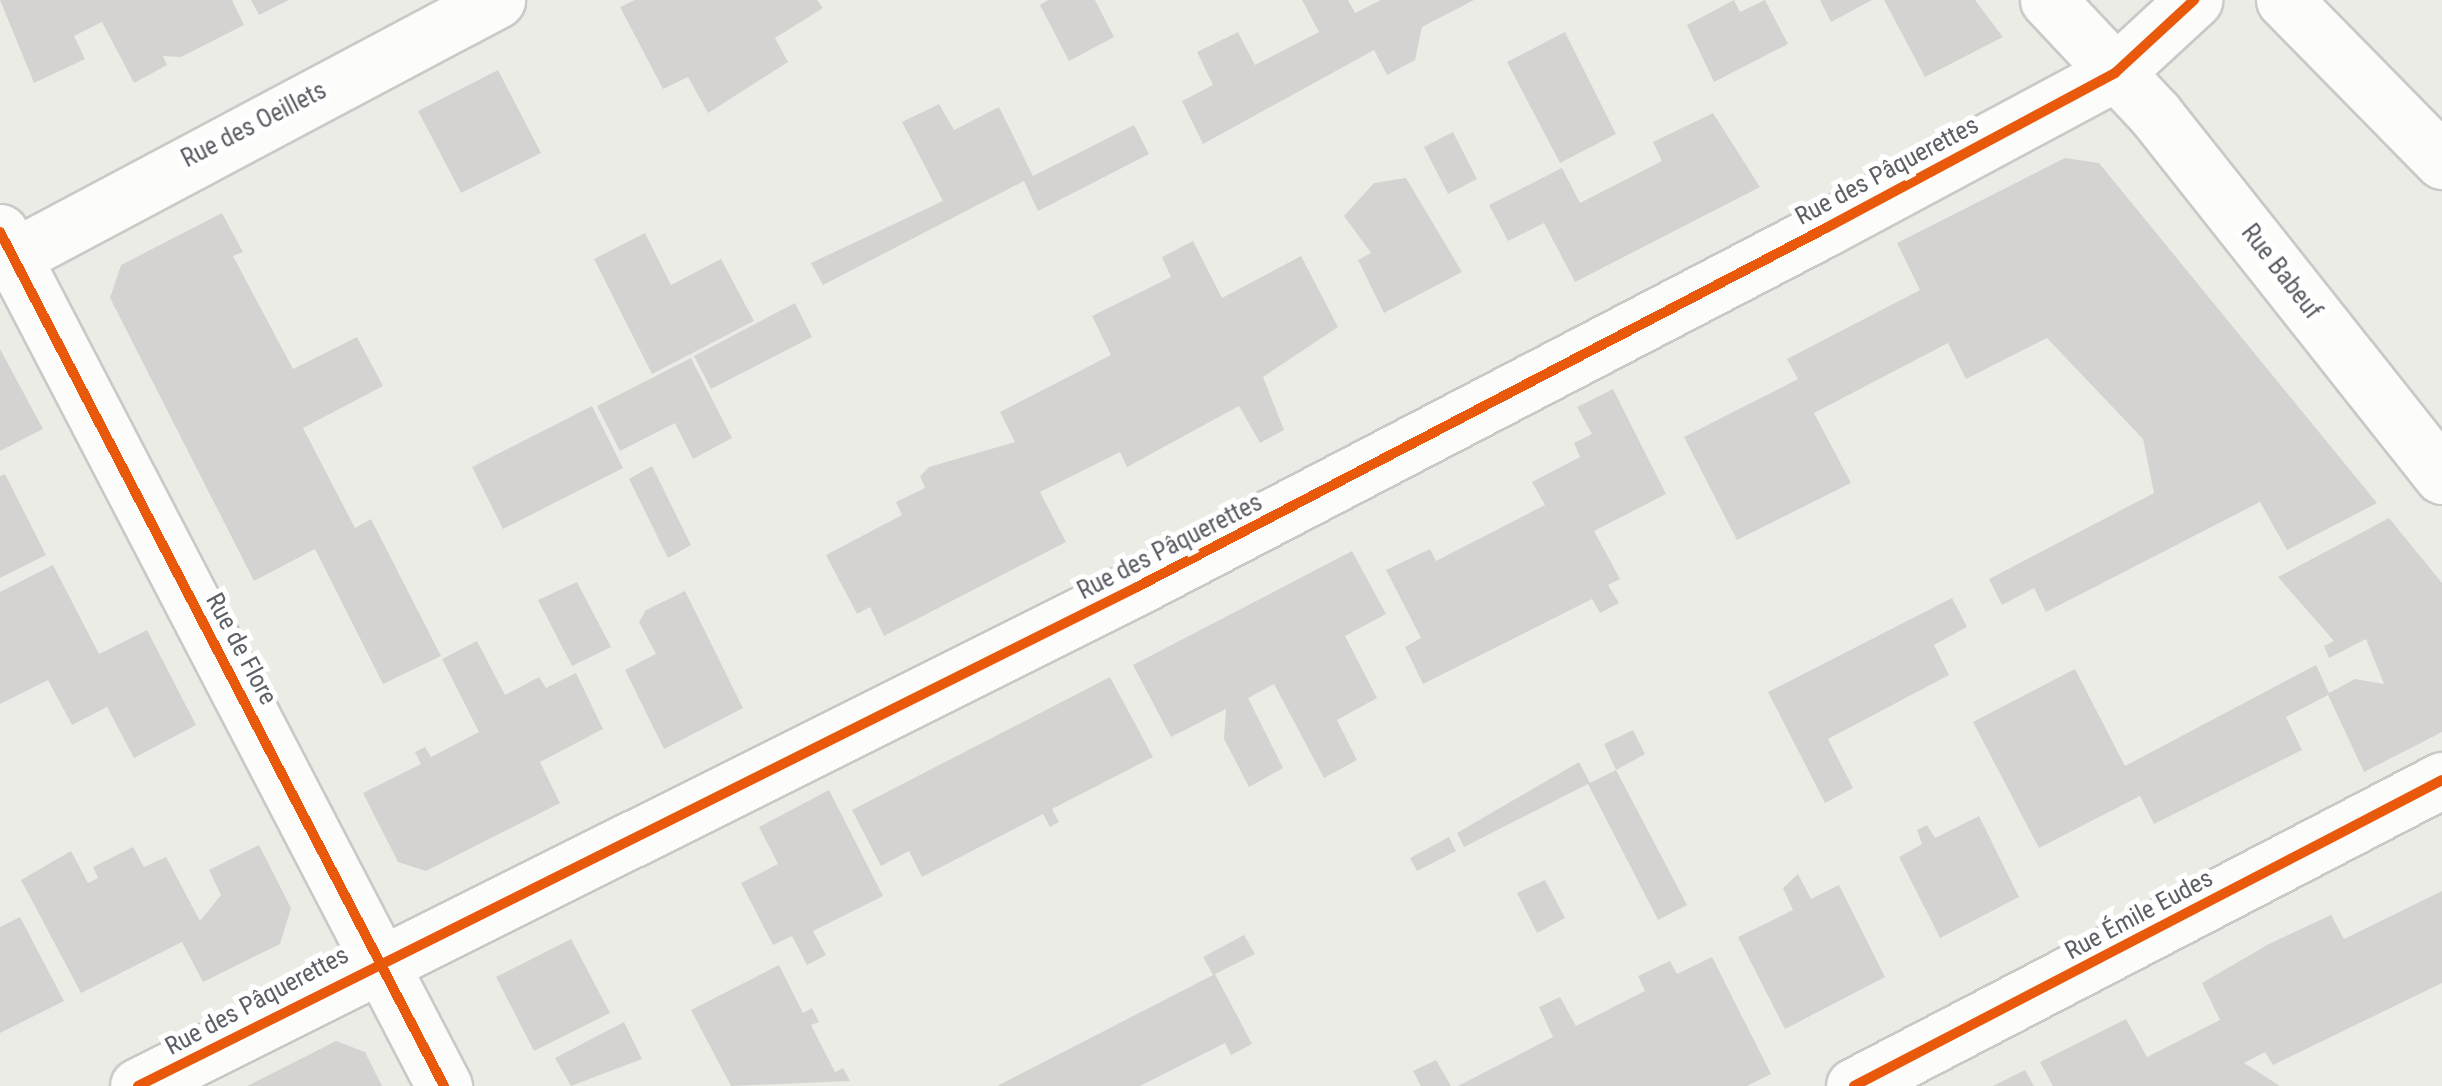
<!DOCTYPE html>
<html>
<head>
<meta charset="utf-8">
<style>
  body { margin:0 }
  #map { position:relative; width:2442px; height:1086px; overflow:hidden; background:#ecece7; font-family:"Roboto Condensed",sans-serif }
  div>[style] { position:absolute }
  .building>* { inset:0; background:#d4d3d1 }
  .roads { filter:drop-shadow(2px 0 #c9c9c7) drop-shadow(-2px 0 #c9c9c7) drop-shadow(0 2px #c9c9c7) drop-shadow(0 -2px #c9c9c7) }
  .minor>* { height:55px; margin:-27.5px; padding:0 27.5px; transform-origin:27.5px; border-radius:27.5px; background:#fcfcfb }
  .secondary>* { height:55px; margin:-27.5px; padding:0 27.5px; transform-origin:27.5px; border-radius:27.5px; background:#fcfcfb }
  .cycleway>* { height:10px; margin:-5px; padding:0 5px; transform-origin:5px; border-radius:5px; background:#e8590c }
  span { translate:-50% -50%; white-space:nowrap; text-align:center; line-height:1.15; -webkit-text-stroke:10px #fff; paint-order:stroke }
  .street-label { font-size:25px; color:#5c5f65 }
</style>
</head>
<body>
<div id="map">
  <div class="building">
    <div style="clip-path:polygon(0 0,232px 0,244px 25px,181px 57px,163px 56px,167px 65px,134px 83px,102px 22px,74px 36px,85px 59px,34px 83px)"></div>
    <div style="clip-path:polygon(251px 0,289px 0,259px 15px)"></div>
    <div style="clip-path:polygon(635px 0,817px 0,823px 8px,775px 38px,788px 62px,708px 113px,688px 77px,663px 89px,620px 7px)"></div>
    <div style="clip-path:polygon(1048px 0,1095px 0,1114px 37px,1069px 61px,1040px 5px)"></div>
    <div style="clip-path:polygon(1302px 0,1348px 0,1355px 13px,1381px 0,1474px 0,1422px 27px,1415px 60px,1387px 75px,1374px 50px,1203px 144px,1182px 101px,1213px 85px,1197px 52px,1238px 32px,1255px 65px,1319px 32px)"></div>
    <div style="clip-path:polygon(1734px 0,1740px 12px,1765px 0,1788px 44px,1714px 82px,1687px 25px)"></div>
    <div style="clip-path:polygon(1820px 0,1872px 0,1831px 22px)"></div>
    <div style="clip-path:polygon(1884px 0,1975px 0,2003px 37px,1925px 77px)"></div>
    <div style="clip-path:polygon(1565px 32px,1616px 134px,1560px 163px,1507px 62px)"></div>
    <div style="clip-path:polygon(498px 70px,541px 153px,461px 193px,418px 111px)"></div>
    <div style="clip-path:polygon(939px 104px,954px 130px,999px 107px,1033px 176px,1134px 125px,1149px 154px,1038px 211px,1024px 181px,823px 285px,811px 263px,943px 201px,902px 122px)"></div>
    <div style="clip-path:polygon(1713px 113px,1760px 187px,1575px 282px,1544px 223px,1508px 241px,1489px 205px,1562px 168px,1580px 203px,1662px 161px,1653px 142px)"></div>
    <div style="clip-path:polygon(1453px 132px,1477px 179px,1448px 194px,1424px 147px)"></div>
    <div style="clip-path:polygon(2065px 158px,2099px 163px,2377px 503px,2287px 550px,2260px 502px,2046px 612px,2034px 588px,2002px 605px,1989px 579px,2154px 493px,2143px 439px,2047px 338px,1966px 379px,1948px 343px,1814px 413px,1851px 483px,1737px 540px,1684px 437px,1798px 379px,1787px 359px,1920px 290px,1897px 243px)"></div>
    <div style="clip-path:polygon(1406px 178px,1462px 272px,1384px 313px,1358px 260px,1371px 253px,1344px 216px,1374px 183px)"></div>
    <div style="clip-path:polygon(222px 213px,243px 252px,233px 256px,293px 369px,357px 337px,383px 386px,303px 428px,355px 528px,371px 519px,441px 656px,383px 684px,315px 549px,254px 581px,110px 298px,121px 265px)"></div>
    <div style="clip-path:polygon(645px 233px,671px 285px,721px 259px,754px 321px,652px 374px,594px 259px)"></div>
    <div style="clip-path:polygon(1193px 241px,1222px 298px,1301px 256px,1338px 327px,1263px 377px,1284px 430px,1260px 443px,1239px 406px,1127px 467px,1120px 452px,1040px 492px,1066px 542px,884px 636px,870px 607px,857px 614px,826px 555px,902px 515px,896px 502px,925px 488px,920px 476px,929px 467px,1015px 442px,1000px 412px,1111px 355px,1092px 316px,1171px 277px,1162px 257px)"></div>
    <div style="clip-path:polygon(795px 303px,812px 337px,711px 389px,694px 356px)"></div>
    <div style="clip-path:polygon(0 349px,43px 429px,0 451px)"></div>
    <div style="clip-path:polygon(691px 358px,732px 438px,693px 459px,675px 423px,620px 451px,597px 406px)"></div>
    <div style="clip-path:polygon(1613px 389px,1666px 494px,1594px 531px,1620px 579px,1608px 585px,1619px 603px,1600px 613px,1592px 599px,1423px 684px,1405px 647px,1421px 638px,1386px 570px,1430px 549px,1436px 561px,1545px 505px,1532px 482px,1580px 457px,1574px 443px,1592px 434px,1577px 407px)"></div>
    <div style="clip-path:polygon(592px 406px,623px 468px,503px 529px,472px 467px)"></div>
    <div style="clip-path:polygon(652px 466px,691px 545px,668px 558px,629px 479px)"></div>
    <div style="clip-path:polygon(5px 474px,46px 555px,0 578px,0 476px)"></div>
    <div style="clip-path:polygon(2389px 518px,2442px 583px,2442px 732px,2364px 772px,2328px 695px,2286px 717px,2302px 750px,2154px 824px,2140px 796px,2039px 848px,1973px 722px,2075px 669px,2125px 766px,2316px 665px,2329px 693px,2355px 679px,2384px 684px,2366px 639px,2329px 658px,2324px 646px,2334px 641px,2278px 577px)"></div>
    <div style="clip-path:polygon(1352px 551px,1386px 614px,1345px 636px,1377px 698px,1337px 720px,1357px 760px,1324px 778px,1274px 684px,1248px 698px,1283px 768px,1249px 787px,1224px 739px,1226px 709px,1171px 737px,1133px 665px)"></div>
    <div style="clip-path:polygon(53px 565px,99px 654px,147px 630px,196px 725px,134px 758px,107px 707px,72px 725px,48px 680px,0 704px,0 592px)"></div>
    <div style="clip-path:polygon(577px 582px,611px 647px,572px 666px,538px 600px)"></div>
    <div style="clip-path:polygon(685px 591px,743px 708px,664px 749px,625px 670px,656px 654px,639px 622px,646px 610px)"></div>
    <div style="clip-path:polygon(1952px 598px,1967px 627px,1934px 645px,1949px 675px,1828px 739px,1853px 788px,1825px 803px,1768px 692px)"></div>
    <div style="clip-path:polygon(477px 641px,505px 695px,539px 677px,546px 688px,576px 673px,603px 729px,540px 762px,560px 803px,426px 871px,398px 862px,363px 793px,421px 764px,415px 752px,425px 747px,431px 757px,479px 732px,442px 659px)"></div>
    <div style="clip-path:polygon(1110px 677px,1153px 757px,1052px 809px,1059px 822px,1050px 827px,1043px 814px,922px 877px,909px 851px,881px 866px,852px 810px)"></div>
    <div style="clip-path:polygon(1633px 730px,1645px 754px,1616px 770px,1604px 744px)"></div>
    <div style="clip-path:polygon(1579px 762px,1590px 783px,1616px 770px,1687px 905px,1658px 920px,1588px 784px,1464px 847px,1457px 833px)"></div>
    <div style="clip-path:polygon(829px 790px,883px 896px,813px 931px,826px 955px,807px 965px,792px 936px,773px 945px,741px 883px,778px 864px,759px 827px)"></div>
    <div style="clip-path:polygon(1979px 816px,2019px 897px,1940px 938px,1899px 857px,1922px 844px,1917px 830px,1927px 825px,1935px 838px)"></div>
    <div style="clip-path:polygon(1449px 837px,1456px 851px,1417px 871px,1410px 858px)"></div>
    <div style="clip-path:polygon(259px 845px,291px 908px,280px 944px,203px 982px,182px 942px,81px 993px,21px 880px,71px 851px,88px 883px,98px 878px,93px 867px,133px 847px,144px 867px,166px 857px,200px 921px,221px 895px,209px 870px)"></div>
    <div style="clip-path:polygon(1798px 874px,1811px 899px,1839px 885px,1885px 977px,1785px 1029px,1738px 937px,1793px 910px,1783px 888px)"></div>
    <div style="clip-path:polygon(1545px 880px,1565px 918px,1537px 933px,1517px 893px)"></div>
    <div style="clip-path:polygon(2442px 891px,2442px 983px,2273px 1065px,2265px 1052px,2244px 1063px,2280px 1086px,2053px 1086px,2040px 1062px,2126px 1019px,2147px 1057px,2220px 1020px,2202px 983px,2269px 944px,2331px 915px,2344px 939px)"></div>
    <div style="clip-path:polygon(20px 917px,64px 1001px,0 1033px,0 927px)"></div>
    <div style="clip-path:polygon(1244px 935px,1255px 954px,1213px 975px,1203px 957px)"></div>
    <div style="clip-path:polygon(571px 939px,610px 1013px,534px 1051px,496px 977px)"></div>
    <div style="clip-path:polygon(1712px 957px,1771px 1074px,1747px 1086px,1458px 1086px,1553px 1037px,1539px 1007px,1560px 997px,1576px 1026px,1645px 991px,1638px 976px,1670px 961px,1677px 974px)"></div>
    <div style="clip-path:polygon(779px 965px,803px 1013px,812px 1008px,819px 1022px,811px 1025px,835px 1072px,843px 1068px,850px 1081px,731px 1086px,691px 1010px)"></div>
    <div style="clip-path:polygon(1215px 974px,1252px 1044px,1231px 1055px,1225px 1043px,1140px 1086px,997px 1086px)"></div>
    <div style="clip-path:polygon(624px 1022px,642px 1059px,571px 1086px,555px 1058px)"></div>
    <div style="clip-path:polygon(336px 1041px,365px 1052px,382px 1086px,247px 1086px)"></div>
    <div style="clip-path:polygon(1436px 1060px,1451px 1086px,1421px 1086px,1413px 1071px)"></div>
    <div style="clip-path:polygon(2025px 1070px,2034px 1086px,1993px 1086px)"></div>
  </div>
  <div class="roads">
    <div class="minor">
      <div style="left:2048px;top:0;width:156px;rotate:46.8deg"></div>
      <div style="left:2155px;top:114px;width:462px;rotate:51.6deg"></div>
      <div style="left:0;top:232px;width:963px;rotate:62.53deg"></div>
      <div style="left:0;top:264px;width:563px;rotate:-27.98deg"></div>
      <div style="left:138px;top:1086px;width:1117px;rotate:-26.54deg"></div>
      <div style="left:1137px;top:587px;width:777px;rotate:-27.52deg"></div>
      <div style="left:1826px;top:228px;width:328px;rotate:-28.2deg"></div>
      <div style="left:2115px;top:73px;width:108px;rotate:-42.7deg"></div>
      <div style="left:1854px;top:1086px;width:663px;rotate:-27.49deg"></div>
    </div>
    <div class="secondary">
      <div style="left:2284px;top:0;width:226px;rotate:45.5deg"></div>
    </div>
  </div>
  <div class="cycleway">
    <div style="left:0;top:232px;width:963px;rotate:62.53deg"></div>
    <div style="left:138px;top:1086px;width:1117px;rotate:-26.54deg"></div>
    <div style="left:1137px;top:587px;width:777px;rotate:-27.52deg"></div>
    <div style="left:1826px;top:228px;width:328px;rotate:-28.2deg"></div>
    <div style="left:2115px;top:73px;width:108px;rotate:-42.7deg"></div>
    <div style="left:1854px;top:1086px;width:663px;rotate:-27.49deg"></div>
  </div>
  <div class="street-label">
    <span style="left:254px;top:125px;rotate:-27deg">Rue des Oeillets</span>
    <span style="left:1887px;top:171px;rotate:-28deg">Rue des Pâquerettes</span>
    <span style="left:2281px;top:272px;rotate:52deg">Rue Babeuf</span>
    <span style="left:1170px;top:547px;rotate:-27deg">Rue des Pâquerettes</span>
    <span style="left:241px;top:649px;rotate:62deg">Rue de Flore</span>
    <span style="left:2139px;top:915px;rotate:-28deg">Rue Émile Eudes</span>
    <span style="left:257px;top:1001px;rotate:-28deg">Rue des Pâquerettes</span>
  </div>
</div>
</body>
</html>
